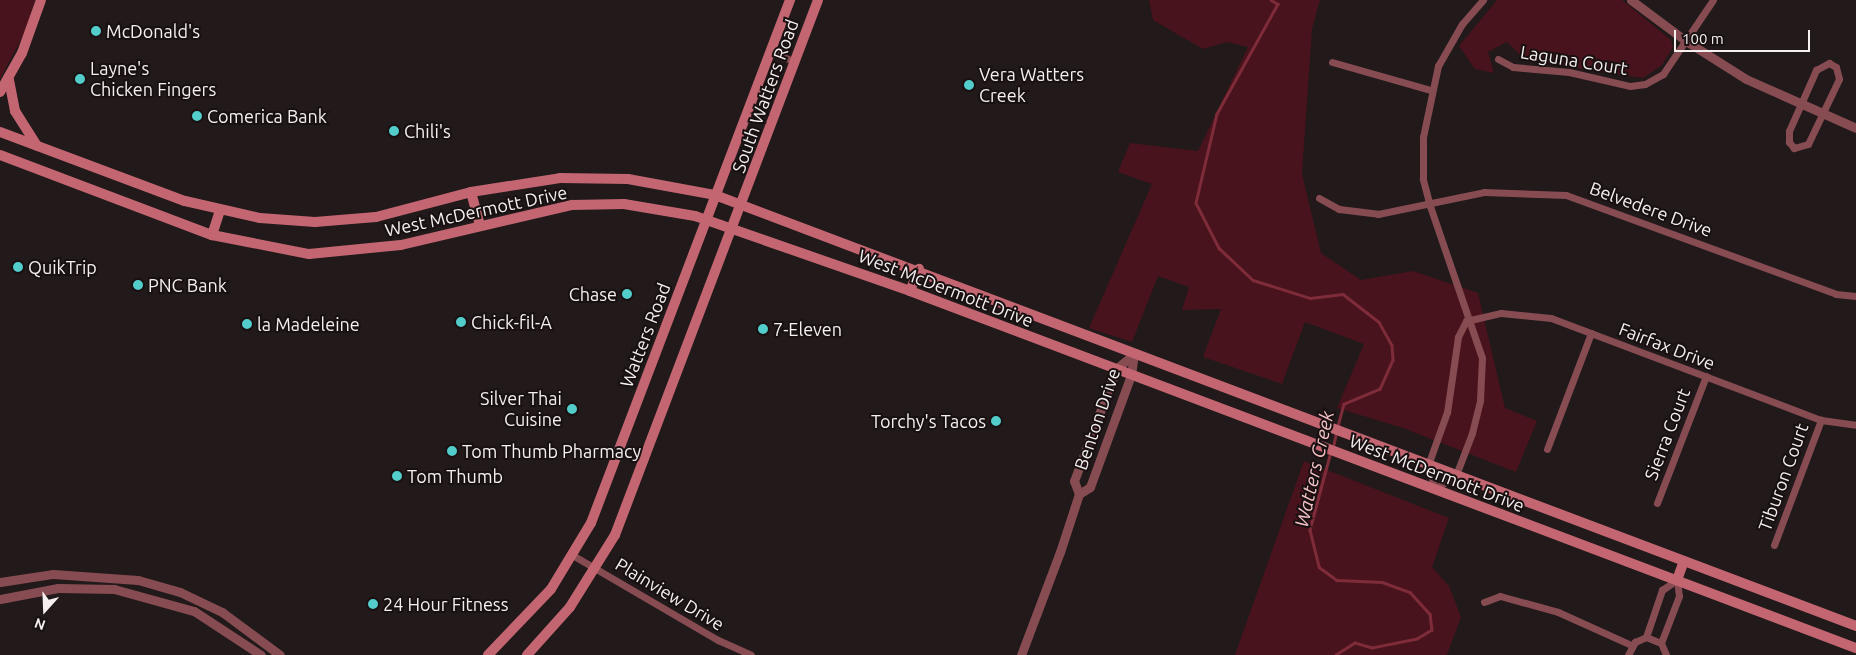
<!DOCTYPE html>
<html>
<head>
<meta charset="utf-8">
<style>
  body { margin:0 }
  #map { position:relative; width:1856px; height:655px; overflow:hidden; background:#21191a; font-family:Ubuntu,sans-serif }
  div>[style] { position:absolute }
  .green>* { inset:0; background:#49131d }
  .stream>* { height:2.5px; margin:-1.25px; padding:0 1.25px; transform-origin:1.25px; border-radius:1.25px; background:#7f2c3a }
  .minor>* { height:7px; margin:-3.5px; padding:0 3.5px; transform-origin:3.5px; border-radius:3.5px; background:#864c52 }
  .tertiary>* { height:9px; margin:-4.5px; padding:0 4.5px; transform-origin:4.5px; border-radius:4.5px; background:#864c52 }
  .secondary>* { height:10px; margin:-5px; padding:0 5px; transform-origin:5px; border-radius:5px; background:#c36671 }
  .dots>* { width:14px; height:14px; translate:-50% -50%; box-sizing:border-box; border:2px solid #181011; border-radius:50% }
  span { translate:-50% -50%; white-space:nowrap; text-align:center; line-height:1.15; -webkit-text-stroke:4px #181011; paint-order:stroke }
  .poi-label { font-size:18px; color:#f5eff0 }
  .left { translate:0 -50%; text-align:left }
  .right { translate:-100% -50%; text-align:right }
  .street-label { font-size:18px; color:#f5eff0 }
  .water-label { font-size:19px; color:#f4c2c5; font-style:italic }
  .north { position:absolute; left:20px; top:585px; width:50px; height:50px; -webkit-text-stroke:4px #181011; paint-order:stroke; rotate:200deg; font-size:14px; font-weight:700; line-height:20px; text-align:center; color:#f5eff0 }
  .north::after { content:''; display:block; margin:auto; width:18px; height:22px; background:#f5eff0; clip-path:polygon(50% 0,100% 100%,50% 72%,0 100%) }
  .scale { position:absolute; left:1674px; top:30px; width:136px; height:22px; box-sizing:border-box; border:2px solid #f5eff0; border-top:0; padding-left:6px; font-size:15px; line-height:18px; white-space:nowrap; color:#f5eff0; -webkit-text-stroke:4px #181011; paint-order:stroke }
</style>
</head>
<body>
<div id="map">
  <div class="green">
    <div style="clip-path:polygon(0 0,35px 0,25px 32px,0 79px)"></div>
    <div style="clip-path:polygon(1149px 0,1320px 0,1312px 29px,1302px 174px,1321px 253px,1361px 280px,1413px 271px,1478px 293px,1505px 408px,1537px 421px,1516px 472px,1403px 428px,1337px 408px,1364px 344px,1305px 322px,1282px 384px,1203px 357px,1221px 309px,1182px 310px,1189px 287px,1158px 276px,1132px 342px,1089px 328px,1152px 184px,1118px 172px,1130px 143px,1198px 151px,1248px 47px,1227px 42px,1203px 49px,1153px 20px)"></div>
    <div style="clip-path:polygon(1497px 0,1622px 0,1671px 40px,1673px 47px,1662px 65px,1643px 78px,1526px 61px,1507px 42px,1488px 52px,1494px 73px,1475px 69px,1459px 46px)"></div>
    <div style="clip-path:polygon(1304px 461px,1449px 518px,1432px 567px,1449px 586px,1461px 617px,1447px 655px,1235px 655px)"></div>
  </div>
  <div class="stream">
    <div style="left:1271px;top:0;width:8px;rotate:30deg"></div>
    <div style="left:1278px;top:4px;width:126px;rotate:119deg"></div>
    <div style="left:1217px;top:114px;width:91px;rotate:103.3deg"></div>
    <div style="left:1196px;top:203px;width:51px;rotate:62.9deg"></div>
    <div style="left:1219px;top:248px;width:47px;rotate:43.3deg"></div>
    <div style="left:1253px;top:280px;width:60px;rotate:17.5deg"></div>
    <div style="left:1310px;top:298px;width:33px;rotate:-7deg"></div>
    <div style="left:1343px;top:294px;width:46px;rotate:37.9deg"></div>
    <div style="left:1379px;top:322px;width:26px;rotate:61deg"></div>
    <div style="left:1392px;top:345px;width:15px;rotate:86deg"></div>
    <div style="left:1393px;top:360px;width:32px;rotate:114deg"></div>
    <div style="left:1380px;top:389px;width:39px;rotate:157deg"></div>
    <div style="left:1344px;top:404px;width:24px;rotate:105deg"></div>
    <div style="left:1333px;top:447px;width:14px;rotate:-78deg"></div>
    <div style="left:1331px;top:452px;width:81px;rotate:105.1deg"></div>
    <div style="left:1310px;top:530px;width:38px;rotate:76deg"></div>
    <div style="left:1319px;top:567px;width:22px;rotate:36deg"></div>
    <div style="left:1337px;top:580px;width:45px;rotate:2.5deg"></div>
    <div style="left:1382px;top:582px;width:30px;rotate:20deg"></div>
    <div style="left:1410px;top:592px;width:30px;rotate:48deg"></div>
    <div style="left:1430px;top:614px;width:16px;rotate:83deg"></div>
    <div style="left:1432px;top:630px;width:17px;rotate:149deg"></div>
    <div style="left:1417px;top:639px;width:46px;rotate:168.7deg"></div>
    <div style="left:1372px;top:648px;width:18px;rotate:-164deg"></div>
    <div style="left:1355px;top:643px;width:22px;rotate:148deg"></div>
  </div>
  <div class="minor">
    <div style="left:770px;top:52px;width:26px;rotate:21deg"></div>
    <div style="left:1498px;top:59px;width:17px;rotate:28deg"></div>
    <div style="left:1513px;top:67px;width:56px;rotate:5.1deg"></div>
    <div style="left:1569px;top:72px;width:63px;rotate:12.9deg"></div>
    <div style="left:1630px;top:86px;width:15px;rotate:-8deg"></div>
    <div style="left:1645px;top:84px;width:21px;rotate:-29deg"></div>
    <div style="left:1663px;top:74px;width:89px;rotate:-56deg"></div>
    <div style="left:1332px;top:62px;width:102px;rotate:15.9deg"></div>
    <div style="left:1829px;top:63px;width:8px;rotate:30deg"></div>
    <div style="left:1836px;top:67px;width:12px;rotate:76deg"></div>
    <div style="left:1839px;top:79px;width:72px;rotate:115.5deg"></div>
    <div style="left:1808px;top:144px;width:15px;rotate:164deg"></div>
    <div style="left:1794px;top:148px;width:8px;rotate:-130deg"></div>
    <div style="left:1789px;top:142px;width:11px;rotate:-90deg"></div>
    <div style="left:1789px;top:131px;width:67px;rotate:-66.1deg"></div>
    <div style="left:1816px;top:70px;width:15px;rotate:-28deg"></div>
    <div style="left:1319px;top:198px;width:23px;rotate:29deg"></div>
    <div style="left:1339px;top:209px;width:39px;rotate:7deg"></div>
    <div style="left:1378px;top:214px;width:108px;rotate:-11.7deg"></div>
    <div style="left:1484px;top:192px;width:82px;rotate:2.1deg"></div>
    <div style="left:1566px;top:195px;width:288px;rotate:20.1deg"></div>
    <div style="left:1836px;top:294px;width:20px;rotate:6deg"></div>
    <div style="left:1466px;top:321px;width:18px;rotate:117deg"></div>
    <div style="left:1458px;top:337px;width:76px;rotate:98.3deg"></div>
    <div style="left:1447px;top:412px;width:56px;rotate:109.7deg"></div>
    <div style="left:1428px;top:465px;width:25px;rotate:74deg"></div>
    <div style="left:1435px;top:489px;width:25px;rotate:-34deg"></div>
    <div style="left:1456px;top:475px;width:45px;rotate:-69.1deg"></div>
    <div style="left:1472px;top:433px;width:34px;rotate:-76deg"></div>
    <div style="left:1480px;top:400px;width:42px;rotate:-87.3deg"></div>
    <div style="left:1482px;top:358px;width:161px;rotate:-108.9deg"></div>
    <div style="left:1430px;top:206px;width:28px;rotate:-105deg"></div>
    <div style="left:1423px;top:179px;width:42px;rotate:-90deg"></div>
    <div style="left:1423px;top:137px;width:73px;rotate:-78.1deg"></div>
    <div style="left:1438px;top:66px;width:48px;rotate:-60.3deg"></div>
    <div style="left:1462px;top:24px;width:32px;rotate:-49deg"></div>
    <div style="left:1466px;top:321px;width:36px;rotate:-13deg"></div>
    <div style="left:1501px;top:313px;width:50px;rotate:5.7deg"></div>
    <div style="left:1551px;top:318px;width:289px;rotate:20.7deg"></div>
    <div style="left:1821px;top:420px;width:35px;rotate:8deg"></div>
    <div style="left:1547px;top:449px;width:124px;rotate:-69.2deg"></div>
    <div style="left:1657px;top:503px;width:136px;rotate:-68.9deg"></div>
    <div style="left:1774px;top:545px;width:134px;rotate:-69.4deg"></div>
    <div style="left:574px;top:556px;width:167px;rotate:30.3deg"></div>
    <div style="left:718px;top:640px;width:36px;rotate:24deg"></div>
    <div style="left:1484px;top:602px;width:17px;rotate:-21deg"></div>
    <div style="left:1500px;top:596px;width:60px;rotate:15.4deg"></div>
    <div style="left:1558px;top:612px;width:80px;rotate:24.3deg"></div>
    <div style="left:1646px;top:637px;width:50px;rotate:-71.2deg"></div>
    <div style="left:1662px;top:590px;width:18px;rotate:-34deg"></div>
    <div style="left:1677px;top:580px;width:16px;rotate:83deg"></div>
    <div style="left:1679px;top:596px;width:50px;rotate:111deg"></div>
    <div style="left:1628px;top:655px;width:15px;rotate:-62deg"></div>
    <div style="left:1635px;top:642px;width:12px;rotate:-24deg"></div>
    <div style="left:1646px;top:637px;width:16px;rotate:22deg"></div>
    <div style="left:1661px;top:643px;width:13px;rotate:67deg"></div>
  </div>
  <div class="tertiary">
    <div style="left:1631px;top:0;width:69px;rotate:36.7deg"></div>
    <div style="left:1686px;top:41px;width:71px;rotate:32.3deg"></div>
    <div style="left:1746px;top:79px;width:120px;rotate:24deg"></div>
    <div style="left:1079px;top:494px;width:13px;rotate:-32deg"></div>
    <div style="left:1090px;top:487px;width:119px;rotate:-69.9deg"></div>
    <div style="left:1131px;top:375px;width:21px;rotate:-82deg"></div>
    <div style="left:0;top:582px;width:54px;rotate:-8.6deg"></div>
    <div style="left:53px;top:574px;width:85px;rotate:4deg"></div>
    <div style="left:138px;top:580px;width:44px;rotate:15.9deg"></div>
    <div style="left:180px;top:592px;width:47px;rotate:25.5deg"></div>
    <div style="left:222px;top:612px;width:72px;rotate:36.6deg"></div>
    <div style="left:0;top:599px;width:59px;rotate:-10.7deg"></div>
    <div style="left:58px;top:588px;width:56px;rotate:1deg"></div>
    <div style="left:114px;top:589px;width:83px;rotate:15.4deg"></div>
    <div style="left:194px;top:611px;width:80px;rotate:33.3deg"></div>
    <div style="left:1021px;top:655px;width:110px;rotate:-69.3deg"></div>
    <div style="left:1060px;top:552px;width:61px;rotate:-71.9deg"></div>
    <div style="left:1079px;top:494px;width:14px;rotate:-111deg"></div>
    <div style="left:1074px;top:481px;width:120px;rotate:-69.4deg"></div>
    <div style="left:1116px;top:369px;width:23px;rotate:-40deg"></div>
  </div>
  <div class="secondary">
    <div style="left:9px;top:80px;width:32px;rotate:79deg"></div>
    <div style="left:15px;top:111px;width:41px;rotate:57.8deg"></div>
    <div style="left:0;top:92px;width:45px;rotate:-60.6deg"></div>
    <div style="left:22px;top:53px;width:56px;rotate:-70.3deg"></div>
    <div style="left:0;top:132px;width:197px;rotate:20.5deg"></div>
    <div style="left:185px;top:201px;width:77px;rotate:12.8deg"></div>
    <div style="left:260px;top:218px;width:55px;rotate:4.2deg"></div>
    <div style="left:315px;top:222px;width:61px;rotate:-4.7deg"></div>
    <div style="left:376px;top:217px;width:98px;rotate:-14.7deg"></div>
    <div style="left:471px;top:192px;width:90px;rotate:-8.9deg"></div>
    <div style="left:560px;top:178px;width:68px;rotate:0.8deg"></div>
    <div style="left:628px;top:179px;width:88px;rotate:10.4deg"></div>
    <div style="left:715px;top:195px;width:1220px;rotate:20.69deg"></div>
    <div style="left:0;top:155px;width:227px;rotate:20.7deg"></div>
    <div style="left:212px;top:235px;width:99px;rotate:11.1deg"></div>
    <div style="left:309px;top:254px;width:92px;rotate:-5.6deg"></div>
    <div style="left:401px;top:245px;width:176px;rotate:-13.2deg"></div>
    <div style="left:572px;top:205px;width:52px;rotate:-1.1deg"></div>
    <div style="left:624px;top:204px;width:72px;rotate:9.6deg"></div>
    <div style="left:695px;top:216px;width:228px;rotate:19.2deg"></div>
    <div style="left:910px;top:291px;width:1011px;rotate:20.68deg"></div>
    <div style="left:471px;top:192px;width:34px;rotate:75deg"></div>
    <div style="left:212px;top:235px;width:25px;rotate:-72deg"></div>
    <div style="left:910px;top:291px;width:24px;rotate:-68deg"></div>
    <div style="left:1677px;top:580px;width:20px;rotate:-70deg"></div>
    <div style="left:488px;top:655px;width:91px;rotate:-46.3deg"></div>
    <div style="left:551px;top:589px;width:77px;rotate:-58.8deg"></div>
    <div style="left:591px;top:523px;width:560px;rotate:-69.17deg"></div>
    <div style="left:527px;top:655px;width:64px;rotate:-48.1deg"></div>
    <div style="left:570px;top:607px;width:85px;rotate:-58deg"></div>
    <div style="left:615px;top:535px;width:572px;rotate:-69.22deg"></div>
  </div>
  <div class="dots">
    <div style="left:96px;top:31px;background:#53cdcb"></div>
    <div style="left:80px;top:79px;background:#53cdcb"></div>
    <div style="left:969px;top:85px;background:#53cdcb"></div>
    <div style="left:197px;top:116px;background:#53cdcb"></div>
    <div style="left:394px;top:131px;background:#53cdcb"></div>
    <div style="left:18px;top:267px;background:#53cdcb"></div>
    <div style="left:138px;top:285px;background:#53cdcb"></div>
    <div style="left:627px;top:294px;background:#53cdcb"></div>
    <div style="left:461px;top:322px;background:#53cdcb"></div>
    <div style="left:247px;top:324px;background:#53cdcb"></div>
    <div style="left:763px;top:329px;background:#53cdcb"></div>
    <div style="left:572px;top:409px;background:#53cdcb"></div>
    <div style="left:996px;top:421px;background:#53cdcb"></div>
    <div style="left:452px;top:451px;background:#53cdcb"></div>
    <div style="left:397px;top:476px;background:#53cdcb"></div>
    <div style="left:373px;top:604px;background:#53cdcb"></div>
  </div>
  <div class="poi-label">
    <span class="left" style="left:106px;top:31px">McDonald's</span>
    <span class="left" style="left:90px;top:79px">Layne's<br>Chicken Fingers</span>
    <span class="left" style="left:979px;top:85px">Vera Watters<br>Creek</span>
    <span class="left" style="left:207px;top:116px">Comerica Bank</span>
    <span class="left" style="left:404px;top:131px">Chili's</span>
    <span class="left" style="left:28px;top:267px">QuikTrip</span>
    <span class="left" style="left:148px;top:285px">PNC Bank</span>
    <span class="right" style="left:617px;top:294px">Chase</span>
    <span class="left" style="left:471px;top:322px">Chick-fil-A</span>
    <span class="left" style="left:257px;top:324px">la Madeleine</span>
    <span class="left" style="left:773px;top:329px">7-Eleven</span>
    <span class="right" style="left:562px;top:409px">Silver Thai<br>Cuisine</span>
    <span class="right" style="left:986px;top:421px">Torchy's Tacos</span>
    <span class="left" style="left:462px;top:451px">Tom Thumb Pharmacy</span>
    <span class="left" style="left:407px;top:476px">Tom Thumb</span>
    <span class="left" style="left:383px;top:604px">24 Hour Fitness</span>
  </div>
  <div class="street-label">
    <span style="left:1574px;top:60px;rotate:9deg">Laguna Court</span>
    <span style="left:765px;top:96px;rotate:-70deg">South Watters Road</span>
    <span style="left:1651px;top:209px;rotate:20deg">Belvedere Drive</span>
    <span style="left:476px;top:211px;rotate:-12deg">West McDermott Drive</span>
    <span style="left:946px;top:288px;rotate:21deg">West McDermott Drive</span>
    <span style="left:645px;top:335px;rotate:-69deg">Watters Road</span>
    <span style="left:1667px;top:346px;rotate:21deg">Fairfax Drive</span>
    <span style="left:1097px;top:419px;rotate:-71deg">Benton Drive</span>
    <span style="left:1667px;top:434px;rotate:-69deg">Sierra Court</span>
    <span style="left:1437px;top:473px;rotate:21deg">West McDermott Drive</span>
    <span style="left:1783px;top:477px;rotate:-70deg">Tiburon Court</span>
    <span style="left:670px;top:594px;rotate:31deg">Plainview Drive</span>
  </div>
  <div class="water-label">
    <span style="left:1315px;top:469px;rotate:-77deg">Watters Creek</span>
  </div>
  <div class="north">N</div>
  <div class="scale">100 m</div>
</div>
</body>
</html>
